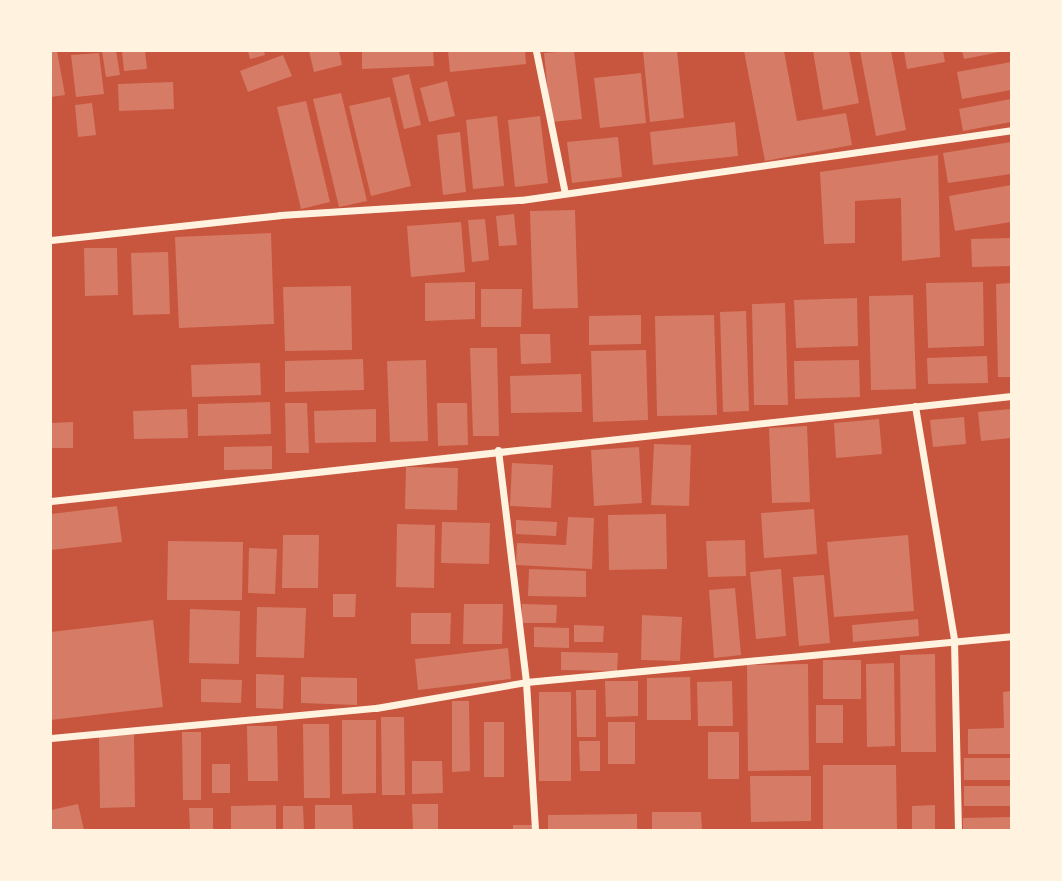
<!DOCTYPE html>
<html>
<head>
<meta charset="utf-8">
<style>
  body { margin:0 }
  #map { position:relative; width:1062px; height:881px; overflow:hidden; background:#c8553d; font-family:"Asap Condensed",sans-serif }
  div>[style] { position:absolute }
  .building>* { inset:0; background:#d67c66 }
  .minor>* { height:7px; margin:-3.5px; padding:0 3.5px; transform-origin:3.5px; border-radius:3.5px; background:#fff3e0 }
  span { translate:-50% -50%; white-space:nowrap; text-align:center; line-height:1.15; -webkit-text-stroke:7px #fff3e0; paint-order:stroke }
  .frame { position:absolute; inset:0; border:52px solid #fff3e0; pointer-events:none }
</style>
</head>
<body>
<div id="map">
  <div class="building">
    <div style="clip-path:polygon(51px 51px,57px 51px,65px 95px,51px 97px)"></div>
    <div style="clip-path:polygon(102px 51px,116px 51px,120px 75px,106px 77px)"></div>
    <div style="clip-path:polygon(122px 51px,145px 51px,147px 69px,124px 71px)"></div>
    <div style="clip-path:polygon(248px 51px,264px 51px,265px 55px,250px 59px)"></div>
    <div style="clip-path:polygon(309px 51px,339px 51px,342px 65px,314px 72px)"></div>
    <div style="clip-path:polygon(362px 51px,433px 51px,434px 66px,362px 69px)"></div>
    <div style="clip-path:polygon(448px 51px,525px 51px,526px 64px,450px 72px)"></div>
    <div style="clip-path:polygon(574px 51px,582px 119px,551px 122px,544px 53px)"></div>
    <div style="clip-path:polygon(643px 51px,677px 51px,684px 118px,650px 122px)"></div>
    <div style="clip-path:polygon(744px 51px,784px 51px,797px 121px,846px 113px,852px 145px,765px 161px)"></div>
    <div style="clip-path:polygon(813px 51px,849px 51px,859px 103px,823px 110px)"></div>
    <div style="clip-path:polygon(860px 51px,891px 51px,906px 130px,876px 136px)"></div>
    <div style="clip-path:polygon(904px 51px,943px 51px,945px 62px,907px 69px)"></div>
    <div style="clip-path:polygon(962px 51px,1000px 51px,1000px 52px,964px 59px)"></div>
    <div style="clip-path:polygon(99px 53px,104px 94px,76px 97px,71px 55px)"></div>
    <div style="clip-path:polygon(283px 55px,292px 76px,248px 92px,240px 71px)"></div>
    <div style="clip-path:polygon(1011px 62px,1011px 90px,962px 99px,957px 72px)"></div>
    <div style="clip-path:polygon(641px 73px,646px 123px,600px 128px,594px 78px)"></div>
    <div style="clip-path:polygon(409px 74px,421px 125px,404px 129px,392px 78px)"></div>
    <div style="clip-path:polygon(447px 81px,455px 116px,429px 122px,420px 88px)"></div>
    <div style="clip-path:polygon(173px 82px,174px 109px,119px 111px,118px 84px)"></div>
    <div style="clip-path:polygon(341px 93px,367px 201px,339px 207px,313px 99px)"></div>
    <div style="clip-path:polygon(390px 97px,411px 186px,371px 196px,349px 106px)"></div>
    <div style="clip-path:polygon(1011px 99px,1011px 122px,963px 131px,959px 109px)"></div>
    <div style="clip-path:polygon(306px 101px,330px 202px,301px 209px,277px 107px)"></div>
    <div style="clip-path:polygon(92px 103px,96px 135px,78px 137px,75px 105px)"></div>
    <div style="clip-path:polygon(497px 116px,504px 186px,473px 189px,466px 120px)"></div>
    <div style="clip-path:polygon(540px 116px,548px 183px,515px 187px,508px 120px)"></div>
    <div style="clip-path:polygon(735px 122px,738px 156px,653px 165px,650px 132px)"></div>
    <div style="clip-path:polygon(460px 132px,466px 192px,443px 195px,437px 135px)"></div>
    <div style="clip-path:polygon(618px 137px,622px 177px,572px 183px,567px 142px)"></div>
    <div style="clip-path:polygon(1011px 142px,1011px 174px,948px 183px,943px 153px)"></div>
    <div style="clip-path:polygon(938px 155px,940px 257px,902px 261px,901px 198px,855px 201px,855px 243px,824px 244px,820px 172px)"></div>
    <div style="clip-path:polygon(1011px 185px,1011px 222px,955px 231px,949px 196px)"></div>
    <div style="clip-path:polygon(575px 210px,578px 308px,533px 309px,530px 211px)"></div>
    <div style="clip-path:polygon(514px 214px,517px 245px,499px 246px,496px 216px)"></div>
    <div style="clip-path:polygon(485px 219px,489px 260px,472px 262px,468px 220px)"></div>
    <div style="clip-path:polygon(461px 222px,465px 272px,411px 277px,407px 226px)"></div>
    <div style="clip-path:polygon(271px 233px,274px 324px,179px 328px,175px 237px)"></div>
    <div style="clip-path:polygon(1011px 238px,1011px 266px,972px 267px,971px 239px)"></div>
    <div style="clip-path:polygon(84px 248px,117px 248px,118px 295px,85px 296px)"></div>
    <div style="clip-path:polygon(168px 252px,170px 314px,133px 315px,131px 253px)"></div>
    <div style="clip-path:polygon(475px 282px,475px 319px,425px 321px,425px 283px)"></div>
    <div style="clip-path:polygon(983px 282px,984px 346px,928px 348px,926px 283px)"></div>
    <div style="clip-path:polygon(1011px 283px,1011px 377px,998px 377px,996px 284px)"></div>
    <div style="clip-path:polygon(351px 286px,352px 350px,285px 351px,283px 287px)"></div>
    <div style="clip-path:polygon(481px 289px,522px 289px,521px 327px,481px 327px)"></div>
    <div style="clip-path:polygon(913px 295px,916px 389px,871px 390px,869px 296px)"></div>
    <div style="clip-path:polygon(857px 298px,858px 346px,796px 348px,794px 300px)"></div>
    <div style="clip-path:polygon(785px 303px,788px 405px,754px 405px,752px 304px)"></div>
    <div style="clip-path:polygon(746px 311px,749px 411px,723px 412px,720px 312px)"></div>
    <div style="clip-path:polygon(641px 315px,641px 344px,589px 345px,589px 316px)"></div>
    <div style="clip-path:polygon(714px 315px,717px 415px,657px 416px,655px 316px)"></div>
    <div style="clip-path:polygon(520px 334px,550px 334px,551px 363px,521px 364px)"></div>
    <div style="clip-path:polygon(470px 348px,497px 348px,499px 436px,473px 436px)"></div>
    <div style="clip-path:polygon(646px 350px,648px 420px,593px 422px,591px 351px)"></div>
    <div style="clip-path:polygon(987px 356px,988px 383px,928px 384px,927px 358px)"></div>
    <div style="clip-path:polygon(363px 359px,364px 390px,285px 392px,285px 361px)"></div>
    <div style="clip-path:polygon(426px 360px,428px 441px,390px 442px,387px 361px)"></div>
    <div style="clip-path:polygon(859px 360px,860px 397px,795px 399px,794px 361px)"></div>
    <div style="clip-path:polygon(260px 363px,261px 395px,192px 397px,191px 365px)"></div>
    <div style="clip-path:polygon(581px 374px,582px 412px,511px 413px,510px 376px)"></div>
    <div style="clip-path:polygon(270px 402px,271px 434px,198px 436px,198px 404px)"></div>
    <div style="clip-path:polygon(285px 403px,307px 403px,309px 453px,286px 453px)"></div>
    <div style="clip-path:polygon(437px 403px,467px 403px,468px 445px,438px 446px)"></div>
    <div style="clip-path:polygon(187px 409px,188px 438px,134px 439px,133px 411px)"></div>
    <div style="clip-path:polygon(376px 409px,376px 442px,315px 443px,314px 411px)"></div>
    <div style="clip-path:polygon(1011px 409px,1011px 438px,981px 441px,978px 412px)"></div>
    <div style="clip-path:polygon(964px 417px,966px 444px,933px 447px,930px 420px)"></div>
    <div style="clip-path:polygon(879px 419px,882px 454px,836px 458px,834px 423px)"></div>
    <div style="clip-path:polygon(73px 422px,73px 448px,51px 448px,51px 423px)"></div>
    <div style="clip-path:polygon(807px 426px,810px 502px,772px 503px,769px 428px)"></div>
    <div style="clip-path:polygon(654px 444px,691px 445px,689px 506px,651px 505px)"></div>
    <div style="clip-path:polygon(272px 446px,272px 469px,224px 470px,224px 447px)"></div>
    <div style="clip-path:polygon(639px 447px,642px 503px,594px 506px,591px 450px)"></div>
    <div style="clip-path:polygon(512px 463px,553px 465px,551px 508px,510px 506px)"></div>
    <div style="clip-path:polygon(406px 467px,458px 468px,457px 510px,405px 509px)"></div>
    <div style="clip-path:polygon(117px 506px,122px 542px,51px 550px,51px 514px)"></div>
    <div style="clip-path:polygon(814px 509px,817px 554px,764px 558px,761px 513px)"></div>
    <div style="clip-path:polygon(666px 514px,667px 569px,609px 570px,608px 515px)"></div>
    <div style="clip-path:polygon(568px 517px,594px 518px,592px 569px,516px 565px,517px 543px,566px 545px)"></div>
    <div style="clip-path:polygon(516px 520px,557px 522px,556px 536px,516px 534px)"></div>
    <div style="clip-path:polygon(442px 522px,490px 523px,489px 564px,441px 563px)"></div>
    <div style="clip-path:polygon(397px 524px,435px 525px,434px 588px,396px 587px)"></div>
    <div style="clip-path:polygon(283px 535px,319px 535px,318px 588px,282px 588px)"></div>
    <div style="clip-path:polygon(908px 535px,914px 611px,834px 617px,827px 542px)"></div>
    <div style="clip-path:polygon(745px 540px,746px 576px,708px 577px,706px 541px)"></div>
    <div style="clip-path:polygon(168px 541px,243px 542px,242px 600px,167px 600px)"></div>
    <div style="clip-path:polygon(249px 548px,277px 549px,275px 594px,248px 593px)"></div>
    <div style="clip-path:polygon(529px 569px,586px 571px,586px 597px,528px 596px)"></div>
    <div style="clip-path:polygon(781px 569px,786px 636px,756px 639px,750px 572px)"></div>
    <div style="clip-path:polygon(824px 575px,830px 643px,799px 646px,793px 577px)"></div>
    <div style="clip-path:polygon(735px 588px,741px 655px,714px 658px,709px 590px)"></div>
    <div style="clip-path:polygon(333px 594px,356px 594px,355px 617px,333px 617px)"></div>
    <div style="clip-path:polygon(464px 604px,503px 604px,502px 644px,463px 644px)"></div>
    <div style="clip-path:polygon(522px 604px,557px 605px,556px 623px,522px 623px)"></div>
    <div style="clip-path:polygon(257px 607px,306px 608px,304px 658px,256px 657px)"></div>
    <div style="clip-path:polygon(190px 609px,240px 611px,239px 664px,189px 663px)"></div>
    <div style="clip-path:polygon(411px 613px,451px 613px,450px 644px,411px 644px)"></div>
    <div style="clip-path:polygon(642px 615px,682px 617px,680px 661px,641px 660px)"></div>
    <div style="clip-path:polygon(918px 619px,919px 636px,853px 642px,852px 625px)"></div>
    <div style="clip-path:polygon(153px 620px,163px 707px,51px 720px,51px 632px)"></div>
    <div style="clip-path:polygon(574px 625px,604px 626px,603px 642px,574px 642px)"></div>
    <div style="clip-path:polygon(534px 627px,569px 628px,569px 648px,534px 647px)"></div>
    <div style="clip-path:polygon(508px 648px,511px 679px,418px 690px,415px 659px)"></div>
    <div style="clip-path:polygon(561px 652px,618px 653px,617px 671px,561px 670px)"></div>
    <div style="clip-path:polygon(935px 654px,936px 752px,901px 752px,900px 655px)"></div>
    <div style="clip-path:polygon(823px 660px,861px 660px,861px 699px,823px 699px)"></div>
    <div style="clip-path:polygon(894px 663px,895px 746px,867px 747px,866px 664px)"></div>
    <div style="clip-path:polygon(808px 664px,809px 770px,748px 771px,747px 665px)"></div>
    <div style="clip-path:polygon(256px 674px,284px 675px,283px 709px,256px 708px)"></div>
    <div style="clip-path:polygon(301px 677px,357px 678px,357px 705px,301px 703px)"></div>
    <div style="clip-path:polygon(690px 677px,691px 720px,647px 720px,647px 678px)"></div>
    <div style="clip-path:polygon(201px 679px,242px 680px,241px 703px,201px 702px)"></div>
    <div style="clip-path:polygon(605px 681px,638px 681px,638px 716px,606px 717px)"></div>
    <div style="clip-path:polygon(732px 681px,733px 726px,698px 726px,697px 682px)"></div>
    <div style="clip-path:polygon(576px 690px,596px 690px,596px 737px,577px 737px)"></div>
    <div style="clip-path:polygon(1011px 691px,1011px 754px,968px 754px,968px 729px,1004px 728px,1003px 692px)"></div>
    <div style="clip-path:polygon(539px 692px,571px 692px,571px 781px,539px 781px)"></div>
    <div style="clip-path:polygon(452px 701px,469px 701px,470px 771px,452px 772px)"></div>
    <div style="clip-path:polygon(816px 705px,843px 705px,843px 743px,816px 743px)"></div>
    <div style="clip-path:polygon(381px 717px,404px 717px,405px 795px,382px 795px)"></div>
    <div style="clip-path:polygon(342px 720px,376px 720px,376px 793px,342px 794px)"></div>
    <div style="clip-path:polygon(484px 722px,504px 722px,504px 777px,484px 777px)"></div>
    <div style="clip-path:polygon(608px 722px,635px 722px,635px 764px,608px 764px)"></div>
    <div style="clip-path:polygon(303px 724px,329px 724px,330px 798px,304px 798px)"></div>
    <div style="clip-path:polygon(247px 726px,277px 726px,278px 781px,248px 781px)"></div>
    <div style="clip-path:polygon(182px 732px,201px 732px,201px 800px,183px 800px)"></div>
    <div style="clip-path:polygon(708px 732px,739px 732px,739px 779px,708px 779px)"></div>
    <div style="clip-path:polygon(134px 735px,135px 807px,100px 808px,99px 736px)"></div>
    <div style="clip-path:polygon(579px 741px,600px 741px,600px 771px,580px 771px)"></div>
    <div style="clip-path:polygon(964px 758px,1011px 758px,1011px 780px,964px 780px)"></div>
    <div style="clip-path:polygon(412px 761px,442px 761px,443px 793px,412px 794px)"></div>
    <div style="clip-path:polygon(212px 764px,230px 764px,230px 793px,212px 793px)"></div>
    <div style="clip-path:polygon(823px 765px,896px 765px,897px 830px,823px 830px)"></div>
    <div style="clip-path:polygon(750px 776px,811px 776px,811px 821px,751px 822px)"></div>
    <div style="clip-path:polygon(964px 786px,1011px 786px,1011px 806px,964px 806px)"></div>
    <div style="clip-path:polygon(78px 804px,84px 830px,51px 830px,51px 810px)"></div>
    <div style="clip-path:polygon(412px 804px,438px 804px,438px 830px,413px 830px)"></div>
    <div style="clip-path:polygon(276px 805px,276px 830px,231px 830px,231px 806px)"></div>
    <div style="clip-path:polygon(315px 805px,352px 805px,353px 830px,315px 830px)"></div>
    <div style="clip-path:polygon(935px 805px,935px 830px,912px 830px,912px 806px)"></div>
    <div style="clip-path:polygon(283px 806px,303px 806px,304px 830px,283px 830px)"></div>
    <div style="clip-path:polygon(189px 808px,213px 808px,213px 830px,190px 830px)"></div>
    <div style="clip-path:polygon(652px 812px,701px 812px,702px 830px,652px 830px)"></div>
    <div style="clip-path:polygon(637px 814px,637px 830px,548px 830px,548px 815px)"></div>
    <div style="clip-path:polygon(1011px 817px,1011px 830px,963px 830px,963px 818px)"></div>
    <div style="clip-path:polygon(513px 825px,532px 825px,532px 830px,513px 830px)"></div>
  </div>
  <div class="minor">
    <div style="left:536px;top:51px;width:145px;rotate:78.5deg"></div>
    <div style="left:51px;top:240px;width:230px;rotate:-6.2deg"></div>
    <div style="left:280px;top:215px;width:241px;rotate:-3.6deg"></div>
    <div style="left:521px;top:200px;width:495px;rotate:-8.1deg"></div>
    <div style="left:915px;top:406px;width:237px;rotate:80.5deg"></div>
    <div style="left:954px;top:640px;width:190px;rotate:88.8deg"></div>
    <div style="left:498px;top:450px;width:234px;rotate:83.1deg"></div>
    <div style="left:526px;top:682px;width:148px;rotate:86.5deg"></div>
    <div style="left:51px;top:501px;width:966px;rotate:-6.24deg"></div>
    <div style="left:51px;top:738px;width:326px;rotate:-5.3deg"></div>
    <div style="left:376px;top:708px;width:152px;rotate:-9.8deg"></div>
    <div style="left:526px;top:682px;width:487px;rotate:-5.4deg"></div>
  </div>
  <div class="frame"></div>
</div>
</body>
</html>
